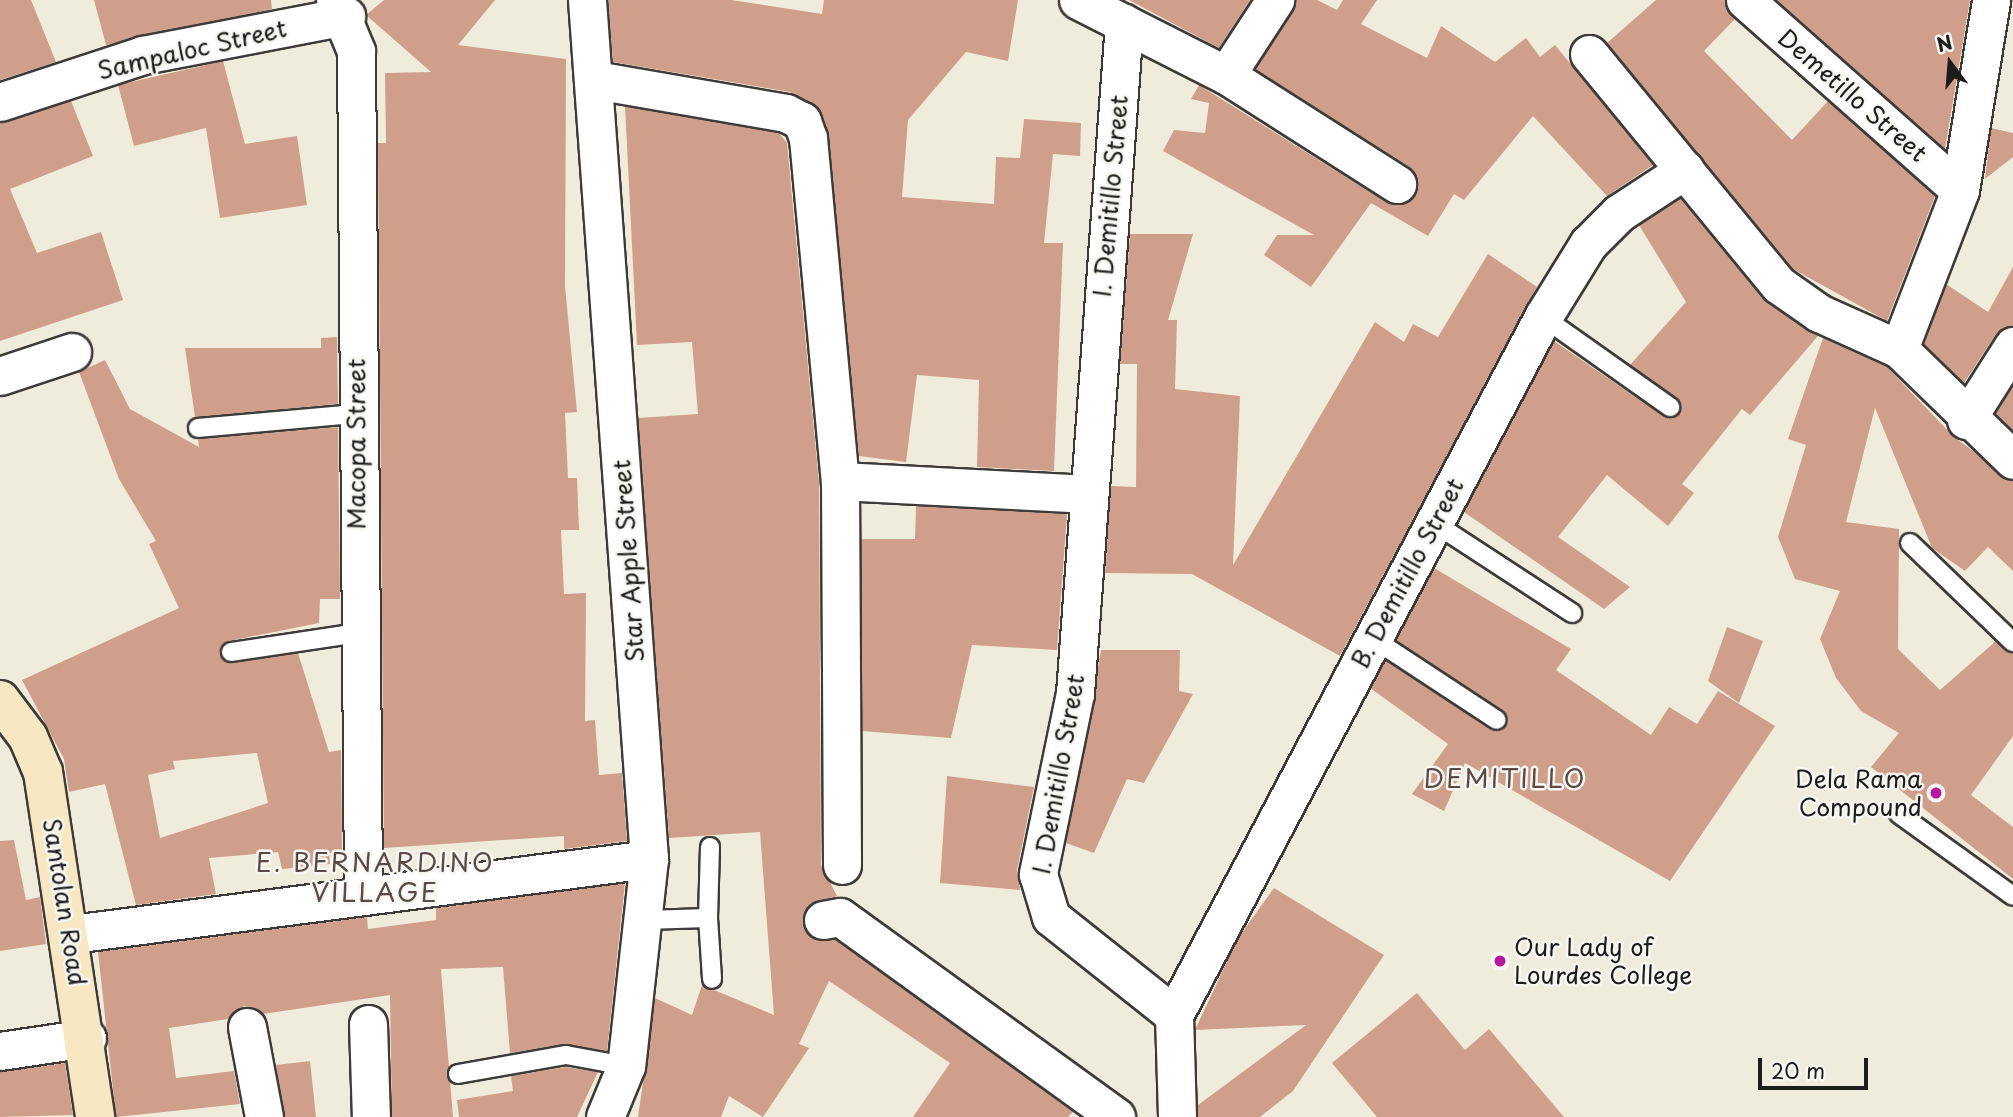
<!DOCTYPE html>
<html>
<head>
<meta charset="utf-8">
<style>
  body { margin:0 }
  #map { position:relative; width:2013px; height:1117px; overflow:hidden; background:#f0ecdb; font-family:"Playpen Sans",sans-serif }
  div>[style] { position:absolute }
  .building>* { inset:0; background:#d09f8c }
  .roads { filter:drop-shadow(2px 0 #3c3b39) drop-shadow(-2px 0 #3c3b39) drop-shadow(0 2px #3c3b39) drop-shadow(0 -2px #3c3b39) }
  .lane>* { height:18px; margin:-9px; padding:0 9px; transform-origin:9px; border-radius:9px; background:#fff }
  .street>* { height:37px; margin:-18.5px; padding:0 18.5px; transform-origin:18.5px; border-radius:18.5px; background:#fff }
  .secondary>* { height:38px; margin:-19px; padding:0 19px; transform-origin:19px; border-radius:19px; background:#f7e8c3 }
  .dots>* { width:19px; height:19px; translate:-50% -50%; box-sizing:border-box; border:4px solid #f6f6f2; border-radius:50% }
  span { translate:-50% -50%; white-space:nowrap; text-align:center; line-height:1.15; -webkit-text-stroke:5px #f6f6f2; paint-order:stroke }
  .street-label { font-size:24px; color:#1c1c1c }
  .poi-label { font-size:24px; color:#1c1c1c }
  .right { translate:-100% -50%; text-align:right }
  .left { translate:0 -50%; text-align:left }
  .neighbourhood-label { font-size:26px; color:#5b4a43; letter-spacing:2px }
  .north { position:absolute; left:1915px; top:28px; width:70px; height:70px; -webkit-text-stroke:5px #f6f6f2; paint-order:stroke; rotate:344deg; font-size:19px; font-weight:700; line-height:28px; text-align:center; color:#1c1c1c }
  .north::after { content:''; display:block; margin:auto; width:24px; height:32px; background:#1c1c1c; clip-path:polygon(50% 0,100% 100%,50% 72%,0 100%) }
  .scale { position:absolute; left:1758px; top:1058px; width:110px; height:32px; box-sizing:border-box; border:4px solid #1c1c1c; border-top:0; padding-left:9px; font-size:21px; line-height:24px; white-space:nowrap; color:#1c1c1c; -webkit-text-stroke:5px #f6f6f2; paint-order:stroke }
</style>
</head>
<body>
<div id="map">
  <div class="building">
    <div style="clip-path:polygon(0 0,31px 0,56px 62px,0 80px)"></div>
    <div style="clip-path:polygon(94px 0,271px 0,272px 9px,106px 45px)"></div>
    <div style="clip-path:polygon(384px 0,495px 0,458px 45px,566px 59px,565px 286px,577px 412px,565px 413px,568px 478px,577px 478px,579px 530px,561px 530px,564px 594px,586px 593px,585px 721px,595px 720px,599px 775px,622px 773px,627px 841px,564px 849px,564px 836px,384px 848px,378px 143px,386px 143px,385px 73px,431px 72px,366px 15px)"></div>
    <div style="clip-path:polygon(608px 0,731px 0,822px 14px,824px 0,1018px 0,1008px 61px,966px 52px,908px 120px,902px 197px,994px 204px,996px 157px,1020px 158px,1024px 119px,1081px 123px,1080px 156px,1053px 154px,1044px 243px,1063px 243px,1054px 471px,977px 467px,979px 380px,917px 375px,906px 462px,859px 456px,822px 114px,790px 92px,613px 62px)"></div>
    <div style="clip-path:polygon(1129px 0,1250px 0,1219px 48px)"></div>
    <div style="clip-path:polygon(1296px 0,1317px 0,1337px 10px,1343px 0,1377px 0,1361px 24px,1427px 58px,1441px 26px,1495px 62px,1526px 38px,1540px 57px,1555px 45px,1653px 165px,1607px 196px,1533px 116px,1464px 200px,1454px 194px,1428px 236px,1371px 203px,1311px 287px,1264px 255px,1277px 235px,1314px 235px,1163px 151px,1174px 130px,1205px 133px,1209px 103px,1191px 99px,1199px 85px,1386px 202px,1397px 205px,1414px 196px,1418px 184px,1408px 166px,1255px 69px)"></div>
    <div style="clip-path:polygon(1656px 0,1725px 0,1735px 19px,1704px 51px,1792px 140px,1828px 101px,1935px 196px,1887px 321px,1793px 269px,1607px 43px)"></div>
    <div style="clip-path:polygon(1777px 0,1970px 0,1945px 149px)"></div>
    <div style="clip-path:polygon(223px 61px,245px 144px,297px 136px,307px 205px,220px 218px,206px 128px,134px 146px,118px 85px)"></div>
    <div style="clip-path:polygon(71px 101px,93px 156px,10px 189px,37px 253px,101px 232px,123px 300px,0 341px,0 122px)"></div>
    <div style="clip-path:polygon(625px 106px,779px 133px,787px 143px,819px 483px,821px 865px,837px 896px,810px 904px,803px 924px,815px 939px,835px 939px,1073px 1112px,1068px 1117px,913px 1117px,950px 1063px,829px 981px,799px 1044px,809px 1048px,763px 1117px,729px 1096px,721px 1117px,638px 1117px,655px 998px,692px 1015px,702px 985px,774px 1015px,760px 832px,669px 838px,638px 418px,698px 414px,692px 342px,637px 345px)"></div>
    <div style="clip-path:polygon(1991px 128px,2013px 133px,2013px 157px,1985px 179px)"></div>
    <div style="clip-path:polygon(1680px 198px,1763px 299px,1818px 336px,1750px 415px,1742px 409px,1682px 484px,1694px 493px,1668px 526px,1607px 475px,1558px 537px,1630px 587px,1604px 609px,1464px 512px,1554px 341px,1663px 416px,1680px 413px,1677px 398px,1630px 365px,1686px 302px,1639px 225px)"></div>
    <div style="clip-path:polygon(1130px 234px,1193px 234px,1168px 320px,1177px 320px,1175px 389px,1240px 396px,1233px 565px,1375px 322px,1404px 342px,1413px 324px,1438px 337px,1488px 254px,1537px 287px,1340px 656px,1192px 574px,1105px 573px,1111px 486px,1136px 487px,1137px 364px,1120px 364px)"></div>
    <div style="clip-path:polygon(2013px 267px,2013px 325px,1996px 334px,1964px 383px,1924px 344px,1946px 284px,1988px 312px)"></div>
    <div style="clip-path:polygon(337px 337px,338px 404px,195px 417px,185px 348px,321px 348px,321px 338px)"></div>
    <div style="clip-path:polygon(1823px 338px,1887px 367px,1954px 437px,2013px 480px,2013px 571px,1988px 547px,1965px 571px,1932px 548px,1875px 408px,1846px 522px,1899px 529px,1898px 649px,1940px 690px,1996px 641px,2013px 653px,2013px 736px,1971px 795px,2013px 827px,2013px 879px,1871px 767px,1899px 733px,1861px 711px,1836px 678px,1820px 639px,1840px 591px,1795px 579px,1778px 537px,1806px 445px,1788px 439px)"></div>
    <div style="clip-path:polygon(evenodd,105px 360px,130px 409px,199px 447px,198px 439px,338px 427px,340px 599px,320px 599px,319px 623px,229px 641px,220px 653px,232px 663px,298px 653px,329px 752px,341px 750px,342px 851px,329px 853px,330px 864px,282px 869px,278px 852px,209px 858px,216px 894px,136px 905px,105px 784px,69px 792px,64px 759px,22px 680px,179px 608px,149px 544px,156px 541px,119px 479px,79px 372px,105px 360px,257px 753px,268px 803px,160px 838px,148px 775px,175px 769px,173px 761px,257px 753px)"></div>
    <div style="clip-path:polygon(2013px 385px,2013px 431px,1995px 413px)"></div>
    <div style="clip-path:polygon(916px 506px,1067px 514px,1057px 650px,972px 645px,951px 738px,862px 731px,861px 539px,915px 539px)"></div>
    <div style="clip-path:polygon(1434px 568px,1571px 649px,1556px 670px,1651px 735px,1669px 707px,1697px 724px,1718px 691px,1775px 726px,1670px 881px,1465px 763px,1444px 811px,1412px 794px,1448px 744px,1370px 688px,1385px 660px,1491px 730px,1501px 730px,1508px 721px,1503px 710px,1396px 640px)"></div>
    <div style="clip-path:polygon(1727px 627px,1763px 641px,1739px 703px,1708px 681px)"></div>
    <div style="clip-path:polygon(1101px 650px,1180px 650px,1179px 691px,1193px 694px,1144px 783px,1127px 779px,1094px 853px,1066px 843px)"></div>
    <div style="clip-path:polygon(947px 776px,1034px 787px,1017px 870px,1020px 890px,940px 883px)"></div>
    <div style="clip-path:polygon(14px 840px,26px 900px,40px 897px,46px 944px,0 951px,0 841px)"></div>
    <div style="clip-path:polygon(625px 883px,607px 1051px,564px 1044px,510px 1053px,503px 967px,441px 969px,453px 1117px,392px 1117px,390px 995px,263px 1014px,244px 1006px,228px 1019px,169px 1028px,176px 1078px,234px 1071px,240px 1104px,116px 1117px,98px 952px,367px 917px,368px 929px,436px 920px,436px 908px)"></div>
    <div style="clip-path:polygon(1274px 888px,1384px 955px,1293px 1091px,1260px 1117px,1198px 1117px,1198px 1105px,1306px 1025px,1195px 1030px,1238px 938px)"></div>
    <div style="clip-path:polygon(1417px 993px,1465px 1050px,1489px 1029px,1564px 1117px,1377px 1117px,1332px 1063px)"></div>
    <div style="clip-path:polygon(310px 1061px,316px 1117px,284px 1117px,276px 1065px)"></div>
    <div style="clip-path:polygon(65px 1063px,73px 1115px,0 1117px,0 1072px)"></div>
    <div style="clip-path:polygon(566px 1067px,598px 1072px,577px 1117px,459px 1117px,457px 1100px,513px 1091px,511px 1076px)"></div>
  </div>
  <div class="roads">
    <div class="lane">
      <div style="left:1543px;top:317px;width:156px;rotate:35.3deg"></div>
      <div style="left:198px;top:428px;width:158px;rotate:-5.1deg"></div>
      <div style="left:1434px;top:523px;width:165px;rotate:33.1deg"></div>
      <div style="left:1910px;top:543px;width:143px;rotate:43.9deg"></div>
      <div style="left:1372px;top:638px;width:149px;rotate:33.3deg"></div>
      <div style="left:231px;top:652px;width:128px;rotate:-8.5deg"></div>
      <div style="left:1899px;top:814px;width:140px;rotate:35.7deg"></div>
      <div style="left:708px;top:918px;width:61px;rotate:86.2deg"></div>
      <div style="left:645px;top:920px;width:63px;rotate:-1.8deg"></div>
      <div style="left:708px;top:918px;width:71px;rotate:-88.4deg"></div>
      <div style="left:458px;top:1074px;width:110px;rotate:-10deg"></div>
      <div style="left:566px;top:1055px;width:61px;rotate:10.4deg"></div>
    </div>
    <div class="street">
      <div style="left:335px;top:0;width:55px;rotate:67.6deg"></div>
      <div style="left:356px;top:51px;width:843px;rotate:89.52deg"></div>
      <div style="left:587px;top:0;width:861px;rotate:85.87deg"></div>
      <div style="left:649px;top:859px;width:208px;rotate:96.3deg"></div>
      <div style="left:626px;top:1066px;width:55px;rotate:112.4deg"></div>
      <div style="left:1078px;top:0;width:166px;rotate:26.9deg"></div>
      <div style="left:1226px;top:75px;width:203px;rotate:32.5deg"></div>
      <div style="left:1745px;top:0;width:287px;rotate:41.5deg"></div>
      <div style="left:1124px;top:23px;width:672px;rotate:94.18deg"></div>
      <div style="left:1075px;top:693px;width:185px;rotate:101.6deg"></div>
      <div style="left:1038px;top:874px;width:45px;rotate:73.2deg"></div>
      <div style="left:1051px;top:917px;width:157px;rotate:38.5deg"></div>
      <div style="left:1174px;top:1015px;width:102px;rotate:88.3deg"></div>
      <div style="left:1589px;top:54px;width:299px;rotate:50.6deg"></div>
      <div style="left:1779px;top:285px;width:49px;rotate:35deg"></div>
      <div style="left:1819px;top:313px;width:88px;rotate:24.2deg"></div>
      <div style="left:1899px;top:349px;width:159px;rotate:44.2deg"></div>
      <div style="left:1226px;top:75px;width:90px;rotate:-56.8deg"></div>
      <div style="left:595px;top:80px;width:194px;rotate:9.8deg"></div>
      <div style="left:786px;top:113px;width:18px;rotate:27deg"></div>
      <div style="left:802px;top:121px;width:18px;rotate:71deg"></div>
      <div style="left:808px;top:138px;width:344px;rotate:84.7deg"></div>
      <div style="left:840px;top:481px;width:384px;rotate:89.7deg"></div>
      <div style="left:0;top:102px;width:151px;rotate:-18.2deg"></div>
      <div style="left:143px;top:55px;width:207px;rotate:-10.9deg"></div>
      <div style="left:1899px;top:349px;width:170px;rotate:-69deg"></div>
      <div style="left:1960px;top:190px;width:193px;rotate:-80.7deg"></div>
      <div style="left:0;top:376px;width:76px;rotate:-18.4deg"></div>
      <div style="left:1966px;top:420px;width:88px;rotate:-57.6deg"></div>
      <div style="left:840px;top:481px;width:245px;rotate:3deg"></div>
      <div style="left:823px;top:920px;width:17px;rotate:-10deg"></div>
      <div style="left:840px;top:917px;width:341px;rotate:35.9deg"></div>
      <div style="left:72px;top:934px;width:582px;rotate:-7.41deg"></div>
      <div style="left:1174px;top:1015px;width:790px;rotate:-62.14deg"></div>
      <div style="left:1543px;top:317px;width:86px;rotate:-58.3deg"></div>
      <div style="left:1588px;top:244px;width:44px;rotate:-45deg"></div>
      <div style="left:1619px;top:213px;width:79px;rotate:-33.1deg"></div>
      <div style="left:368px;top:1024px;width:93px;rotate:88.2deg"></div>
      <div style="left:247px;top:1027px;width:92px;rotate:79.3deg"></div>
      <div style="left:0;top:1051px;width:88px;rotate:-8.5deg"></div>
    </div>
    <div class="secondary">
      <div style="left:0;top:700px;width:46px;rotate:52.9deg"></div>
      <div style="left:28px;top:737px;width:38px;rotate:67deg"></div>
      <div style="left:43px;top:772px;width:349px;rotate:81.4deg"></div>
    </div>
  </div>
  <div class="dots">
    <div style="left:1936px;top:793px;background:#b5179e"></div>
    <div style="left:1500px;top:961px;background:#b5179e"></div>
  </div>
  <div class="street-label">
    <span style="left:192px;top:49px;rotate:-13deg">Sampaloc Street</span>
    <span style="left:1853px;top:95px;rotate:41deg">Demetillo Street</span>
    <span style="left:1110px;top:196px;rotate:-85deg">I. Demitillo Street</span>
    <span style="left:356px;top:444px;rotate:-90deg">Macopa Street</span>
    <span style="left:628px;top:561px;rotate:-94deg">Star Apple Street</span>
    <span style="left:1407px;top:573px;rotate:-62deg">B. Demitillo Street</span>
    <span style="left:1058px;top:774px;rotate:-80deg">I. Demitillo Street</span>
    <span style="left:65px;top:902px;rotate:81deg">Santolan Road</span>
  </div>
  <div class="poi-label">
    <span class="right" style="left:1922px;top:793px">Dela Rama<br>Compound</span>
    <span class="left" style="left:1514px;top:961px">Our Lady of<br>Lourdes College</span>
  </div>
  <div class="neighbourhood-label">
    <span style="left:1505px;top:778px">DEMITILLO</span>
    <span style="left:375px;top:877px">E. BERNARDINO<br>VILLAGE</span>
  </div>
  <div class="north">N</div>
  <div class="scale">20 m</div>
</div>
</body>
</html>
